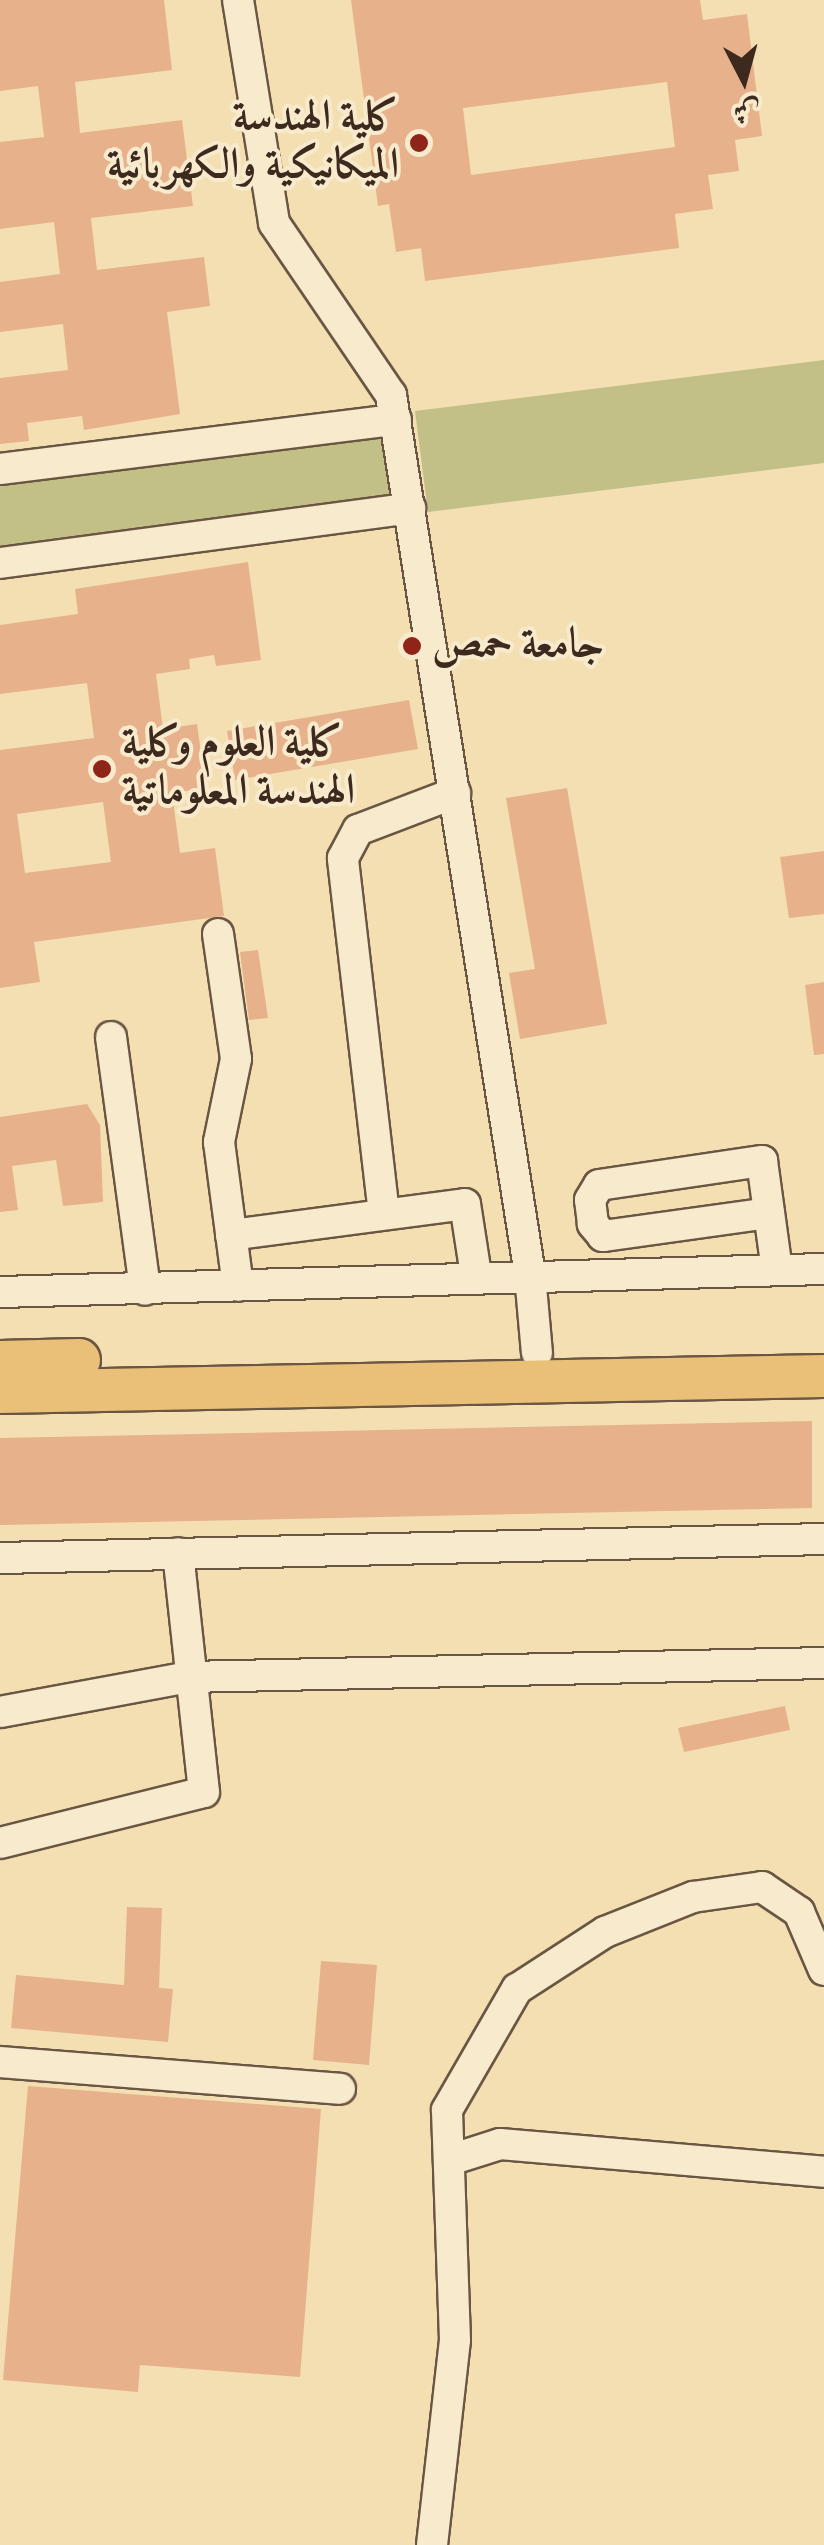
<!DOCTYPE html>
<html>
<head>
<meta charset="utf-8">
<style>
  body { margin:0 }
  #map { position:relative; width:824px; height:2545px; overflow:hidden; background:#f3dfb2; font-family:"Sorts Mill Goudy",Amiri,serif }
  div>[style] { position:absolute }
  .green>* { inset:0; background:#c2c087 }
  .building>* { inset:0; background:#e7b28b }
  .roads { filter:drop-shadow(2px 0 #6a5643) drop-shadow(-2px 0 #6a5643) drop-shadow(0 2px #6a5643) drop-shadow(0 -2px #6a5643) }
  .minor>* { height:30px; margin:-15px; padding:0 15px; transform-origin:15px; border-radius:15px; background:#f7eacd }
  .highway>* { height:42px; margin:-21px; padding:0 21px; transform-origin:21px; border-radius:21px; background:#eac079 }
  .dots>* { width:28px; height:28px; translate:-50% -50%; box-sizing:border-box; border:5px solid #f7eacd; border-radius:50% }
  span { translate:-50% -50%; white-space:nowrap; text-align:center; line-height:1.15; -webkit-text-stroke:8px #f7eacd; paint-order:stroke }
  .poi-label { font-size:42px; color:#3d291e; font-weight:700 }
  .right { translate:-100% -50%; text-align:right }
  .left { translate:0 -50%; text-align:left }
  .north { position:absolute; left:694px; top:30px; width:100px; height:100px; -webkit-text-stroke:8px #f7eacd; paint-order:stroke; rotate:174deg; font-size:28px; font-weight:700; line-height:40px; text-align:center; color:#3d291e }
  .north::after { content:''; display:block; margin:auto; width:35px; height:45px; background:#3d291e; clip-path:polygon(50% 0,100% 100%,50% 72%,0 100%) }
</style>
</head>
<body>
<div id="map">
  <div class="green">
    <div style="clip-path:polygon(824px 360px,824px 463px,428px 512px,415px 411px)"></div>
    <div style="clip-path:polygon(391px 428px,401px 506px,0 556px,0 478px)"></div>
  </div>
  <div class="building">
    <div style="clip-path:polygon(0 0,164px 0,172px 70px,75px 82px,80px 133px,182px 120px,193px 206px,91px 218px,97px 270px,204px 257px,210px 306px,167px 312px,180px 414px,84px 430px,82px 416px,27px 423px,29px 441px,0 444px,0 378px,68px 370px,63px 324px,0 332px,0 282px,60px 274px,54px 222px,0 229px,0 142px,44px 137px,38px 86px,0 91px)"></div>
    <div style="clip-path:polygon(evenodd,351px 0,700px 0,703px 20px,747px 14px,762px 136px,735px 140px,739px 171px,708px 175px,713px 209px,675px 214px,679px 248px,425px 281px,421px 248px,396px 252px,389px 204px,378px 206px,351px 0,667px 82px,675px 147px,471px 175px,463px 108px,667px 82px)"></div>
    <div style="clip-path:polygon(evenodd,248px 562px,261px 660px,216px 666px,214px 655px,189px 659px,190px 669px,156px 674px,163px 729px,197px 724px,206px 788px,172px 793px,180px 853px,215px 848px,224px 916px,34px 942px,40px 982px,0 988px,0 750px,94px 738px,87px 683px,0 694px,0 625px,78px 614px,75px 589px,248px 562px,103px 802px,111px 862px,25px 873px,17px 814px,103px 802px)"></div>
    <div style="clip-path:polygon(409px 700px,418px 749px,235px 780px,227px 731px)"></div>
    <div style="clip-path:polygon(567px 788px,607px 1024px,520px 1039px,509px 973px,535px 969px,506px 798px)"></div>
    <div style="clip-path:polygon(824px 851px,824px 914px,789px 918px,780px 857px)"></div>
    <div style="clip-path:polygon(258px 950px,268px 1018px,249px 1020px,240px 952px)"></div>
    <div style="clip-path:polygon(824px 982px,824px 1054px,814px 1055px,805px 985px)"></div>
    <div style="clip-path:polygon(87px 1104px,100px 1125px,103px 1202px,63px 1206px,56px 1160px,12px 1166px,18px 1210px,0 1212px,0 1117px)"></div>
    <div style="clip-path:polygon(812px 1421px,812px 1508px,0 1525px,0 1438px)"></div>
    <div style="clip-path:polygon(785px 1706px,790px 1730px,684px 1752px,678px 1728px)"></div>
    <div style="clip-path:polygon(127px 1907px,162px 1908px,159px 1988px,173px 1989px,168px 2042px,11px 2028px,16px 1975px,124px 1985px)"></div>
    <div style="clip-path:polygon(321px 1961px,377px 1965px,369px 2065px,313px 2060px)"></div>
    <div style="clip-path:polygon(28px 2086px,321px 2109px,300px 2377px,140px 2365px,138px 2392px,3px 2380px)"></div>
  </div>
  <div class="roads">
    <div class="minor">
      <div style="left:238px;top:0;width:226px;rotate:80.8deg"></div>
      <div style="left:274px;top:223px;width:208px;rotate:55.8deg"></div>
      <div style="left:391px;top:395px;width:891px;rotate:81.02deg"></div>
      <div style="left:530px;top:1275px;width:78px;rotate:84.9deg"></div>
      <div style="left:0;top:469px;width:399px;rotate:-7.1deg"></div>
      <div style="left:0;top:563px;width:414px;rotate:-7.6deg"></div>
      <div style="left:218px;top:934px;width:126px;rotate:81.8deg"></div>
      <div style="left:236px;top:1059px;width:85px;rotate:101.6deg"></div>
      <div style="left:219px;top:1142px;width:145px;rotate:82.5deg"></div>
      <div style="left:111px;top:1037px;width:255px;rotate:82.3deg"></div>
      <div style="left:769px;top:1213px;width:168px;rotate:172.1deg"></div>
      <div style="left:603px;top:1236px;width:16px;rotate:-130deg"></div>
      <div style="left:593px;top:1224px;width:24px;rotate:-97deg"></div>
      <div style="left:590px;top:1200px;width:17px;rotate:-59deg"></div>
      <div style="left:599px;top:1185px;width:165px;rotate:-8.4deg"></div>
      <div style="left:762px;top:1161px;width:110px;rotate:82.2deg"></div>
      <div style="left:384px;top:1214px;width:358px;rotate:-96.6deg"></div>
      <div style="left:343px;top:858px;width:32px;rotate:-62deg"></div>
      <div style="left:358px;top:830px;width:104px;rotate:-20.9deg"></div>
      <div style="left:231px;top:1235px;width:236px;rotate:-7.5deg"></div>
      <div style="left:465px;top:1204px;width:72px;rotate:81.2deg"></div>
      <div style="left:0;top:1292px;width:824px;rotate:-1.6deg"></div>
      <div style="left:0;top:1558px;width:824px;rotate:-1.32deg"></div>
      <div style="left:0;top:1712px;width:191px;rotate:-10.5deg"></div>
      <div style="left:188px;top:1677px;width:636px;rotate:-1.26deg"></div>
      <div style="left:0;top:1843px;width:210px;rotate:-14deg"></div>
      <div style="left:204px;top:1792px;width:240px;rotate:-96.2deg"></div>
      <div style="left:0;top:2062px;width:341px;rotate:4.5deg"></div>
      <div style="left:453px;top:2159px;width:49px;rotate:-17.7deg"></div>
      <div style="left:500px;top:2144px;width:325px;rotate:4.9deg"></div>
      <div style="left:432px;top:2545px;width:206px;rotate:-83.6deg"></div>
      <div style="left:455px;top:2340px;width:230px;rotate:-92deg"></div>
      <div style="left:447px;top:2110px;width:140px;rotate:-60deg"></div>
      <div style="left:517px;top:1989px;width:105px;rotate:-32.9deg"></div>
      <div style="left:605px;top:1932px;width:95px;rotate:-21.7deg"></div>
      <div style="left:693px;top:1897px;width:70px;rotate:-8.2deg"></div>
      <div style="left:762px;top:1887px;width:45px;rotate:34deg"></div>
      <div style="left:799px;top:1912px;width:63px;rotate:66.7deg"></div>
    </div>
    <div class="highway">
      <div style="left:0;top:1362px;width:79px;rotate:-1.5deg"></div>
      <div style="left:0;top:1392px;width:824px;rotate:-1.11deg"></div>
    </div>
  </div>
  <div class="dots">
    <div style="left:419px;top:143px;background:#8f2418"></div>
    <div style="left:412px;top:646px;background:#8f2418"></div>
    <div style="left:102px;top:769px;background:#8f2418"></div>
  </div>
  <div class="poi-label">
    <span class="right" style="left:399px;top:143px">كلية الهندسة<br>الميكانيكية والكهربائية</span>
    <span class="left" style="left:432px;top:646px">جامعة حمص</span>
    <span class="left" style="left:122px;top:769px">كلية العلوم وكلية<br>الهندسة المعلوماتية</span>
  </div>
  <div class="north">ش</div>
</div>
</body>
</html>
